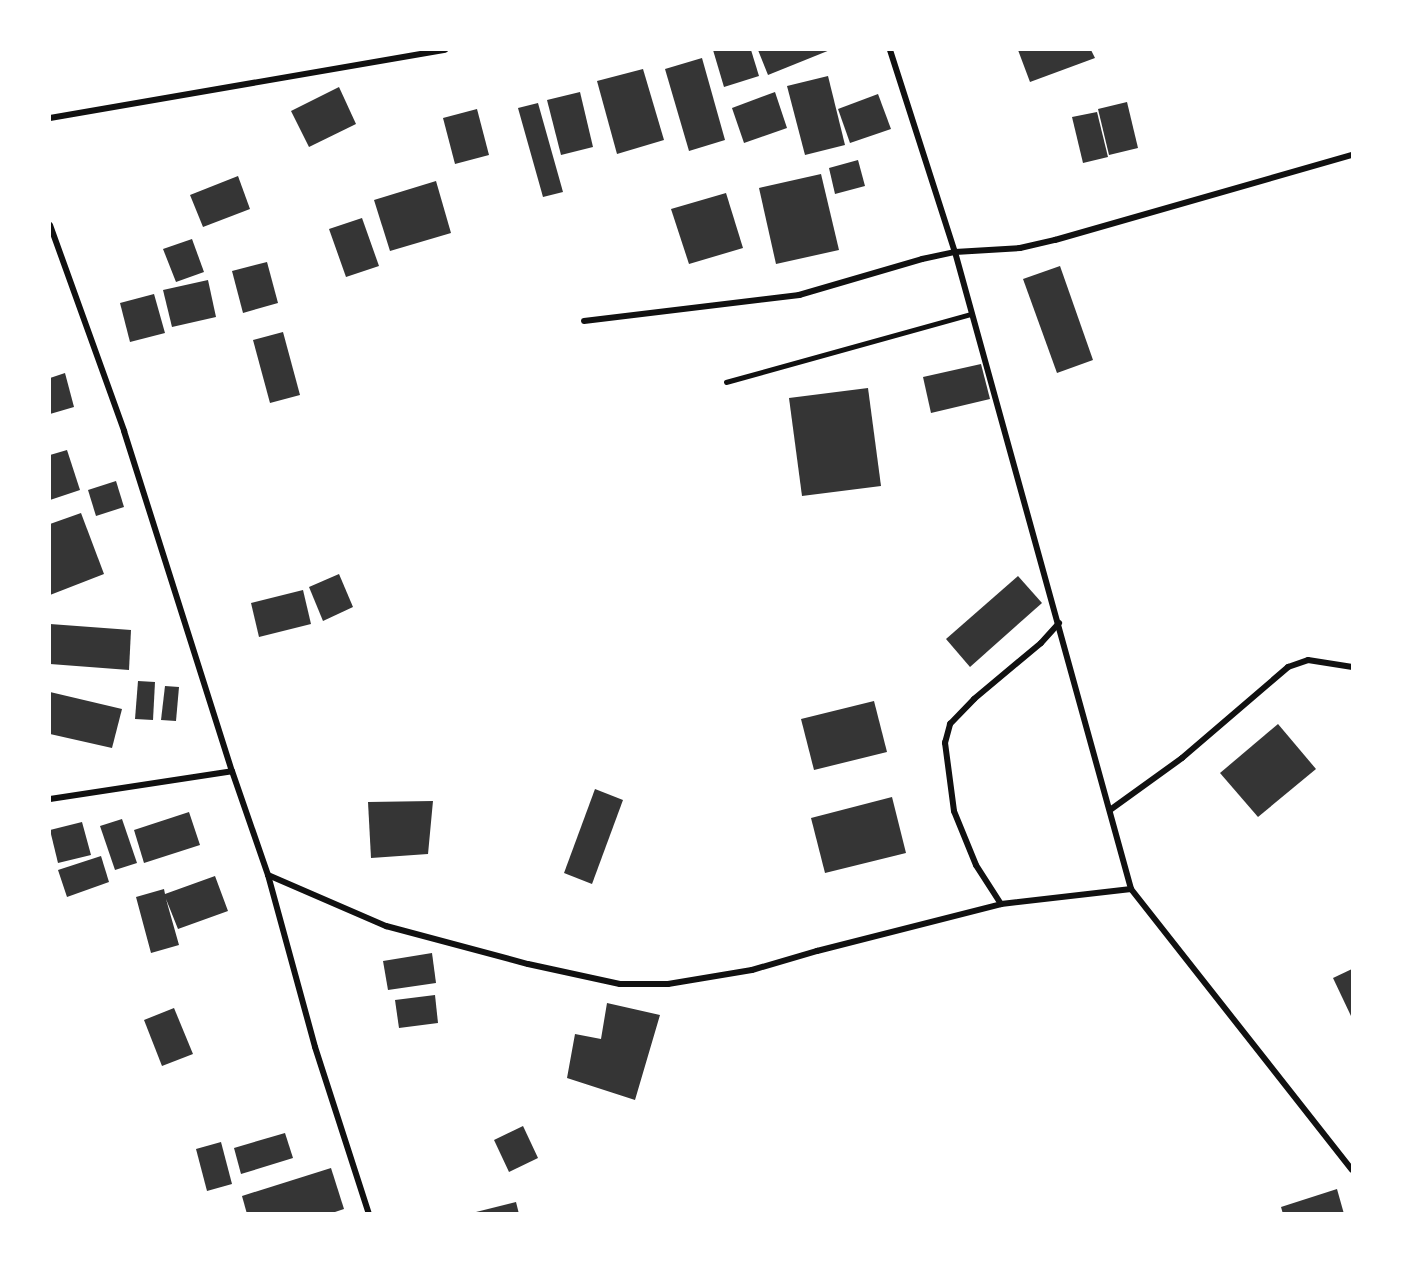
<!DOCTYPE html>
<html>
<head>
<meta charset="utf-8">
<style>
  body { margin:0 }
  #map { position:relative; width:1402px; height:1263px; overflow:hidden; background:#fff; font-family:Mulish,sans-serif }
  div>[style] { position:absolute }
  .building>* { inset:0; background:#353535 }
  .service>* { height:4.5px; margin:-2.25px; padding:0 2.25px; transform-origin:2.25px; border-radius:2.25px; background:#111 }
  .minor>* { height:6px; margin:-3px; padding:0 3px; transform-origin:3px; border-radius:3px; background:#111 }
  span { translate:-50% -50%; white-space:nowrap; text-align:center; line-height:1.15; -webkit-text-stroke:4.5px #fff; paint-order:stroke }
  .frame { position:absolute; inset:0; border:51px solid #fff; pointer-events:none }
</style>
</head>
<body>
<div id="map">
  <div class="building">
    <div style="clip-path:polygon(713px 50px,751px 50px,759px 76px,724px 87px)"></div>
    <div style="clip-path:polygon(758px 50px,830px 50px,768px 75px)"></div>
    <div style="clip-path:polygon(1018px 50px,1091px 50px,1095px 58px,1030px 82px)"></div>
    <div style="clip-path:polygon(702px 58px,725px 140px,689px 151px,665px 69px)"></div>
    <div style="clip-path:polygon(643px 69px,664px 140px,617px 154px,597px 81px)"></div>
    <div style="clip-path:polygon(828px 76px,845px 145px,805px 155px,787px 86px)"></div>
    <div style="clip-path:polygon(339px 87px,356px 124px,309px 147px,291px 111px)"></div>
    <div style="clip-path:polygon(580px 92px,593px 147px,561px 155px,547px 100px)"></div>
    <div style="clip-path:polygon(775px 92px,787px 128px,744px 143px,732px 108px)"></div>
    <div style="clip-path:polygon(878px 94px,891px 129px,850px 143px,838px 109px)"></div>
    <div style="clip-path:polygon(1127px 102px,1138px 148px,1109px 155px,1098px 109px)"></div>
    <div style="clip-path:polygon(538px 103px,563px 192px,543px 197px,518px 108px)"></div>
    <div style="clip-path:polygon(477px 109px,489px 155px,455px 164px,443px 118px)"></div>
    <div style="clip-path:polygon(1097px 112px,1108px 157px,1083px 163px,1072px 117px)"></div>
    <div style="clip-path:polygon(858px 160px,865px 186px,835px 194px,829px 168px)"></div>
    <div style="clip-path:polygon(821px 174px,839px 250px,776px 264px,759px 188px)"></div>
    <div style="clip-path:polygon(238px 176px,250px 209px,203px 227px,190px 195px)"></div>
    <div style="clip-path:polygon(436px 181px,451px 233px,390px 251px,374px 200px)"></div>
    <div style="clip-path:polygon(726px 193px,743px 248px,689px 264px,671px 209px)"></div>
    <div style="clip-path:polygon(362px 218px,379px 266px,346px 277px,329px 229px)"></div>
    <div style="clip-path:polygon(192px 239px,204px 272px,176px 282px,163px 249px)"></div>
    <div style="clip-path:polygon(267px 262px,278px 303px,243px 313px,232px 271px)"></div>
    <div style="clip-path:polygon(1060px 266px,1093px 360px,1057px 373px,1023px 279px)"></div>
    <div style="clip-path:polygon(208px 280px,216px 317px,172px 327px,163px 290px)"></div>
    <div style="clip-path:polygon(154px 294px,165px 333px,130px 342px,120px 303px)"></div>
    <div style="clip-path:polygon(283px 332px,300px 395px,270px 403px,253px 340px)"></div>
    <div style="clip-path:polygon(981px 364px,990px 399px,931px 413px,923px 377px)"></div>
    <div style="clip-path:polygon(65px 373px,74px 407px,50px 414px,50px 378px)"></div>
    <div style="clip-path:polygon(868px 388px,881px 486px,802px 496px,789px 398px)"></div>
    <div style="clip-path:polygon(67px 450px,80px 490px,50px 500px,50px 455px)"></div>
    <div style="clip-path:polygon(116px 481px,124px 507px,96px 516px,88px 490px)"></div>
    <div style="clip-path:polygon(81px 513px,104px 574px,50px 595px,50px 524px)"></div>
    <div style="clip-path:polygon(339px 574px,353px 607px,323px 621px,309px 587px)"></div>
    <div style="clip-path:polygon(1018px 576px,1042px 603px,970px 667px,946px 639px)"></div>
    <div style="clip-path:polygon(303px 590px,311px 624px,259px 637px,251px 603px)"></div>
    <div style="clip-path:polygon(50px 624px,131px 630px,129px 670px,50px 664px)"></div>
    <div style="clip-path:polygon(138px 681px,155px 682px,153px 720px,135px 719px)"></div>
    <div style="clip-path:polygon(165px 686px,179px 687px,176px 721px,161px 720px)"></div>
    <div style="clip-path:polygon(50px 692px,122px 709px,112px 748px,50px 734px)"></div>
    <div style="clip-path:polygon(874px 701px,887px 752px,814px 770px,801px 719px)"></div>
    <div style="clip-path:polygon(1278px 724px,1316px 769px,1258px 817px,1220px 773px)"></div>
    <div style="clip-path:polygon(595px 789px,623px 800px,592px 884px,564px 873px)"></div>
    <div style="clip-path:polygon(892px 797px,906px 853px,825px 873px,811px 818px)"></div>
    <div style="clip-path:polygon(433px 801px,428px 854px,371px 858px,368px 802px)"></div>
    <div style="clip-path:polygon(189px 812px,200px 845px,144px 863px,134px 830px)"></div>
    <div style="clip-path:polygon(122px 819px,137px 863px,115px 870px,100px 826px)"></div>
    <div style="clip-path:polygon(82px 822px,91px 855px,58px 863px,50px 830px)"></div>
    <div style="clip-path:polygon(101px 856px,109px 882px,67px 897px,58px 870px)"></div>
    <div style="clip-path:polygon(215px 876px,228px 911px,178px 929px,166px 899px,179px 945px,151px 953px,136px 897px,164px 889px,165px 894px)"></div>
    <div style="clip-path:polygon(432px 953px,436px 983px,388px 990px,383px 961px)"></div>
    <div style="clip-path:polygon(1352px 969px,1352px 1015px,1351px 1016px,1333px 978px)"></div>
    <div style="clip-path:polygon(435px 995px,438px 1023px,399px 1028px,395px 1000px)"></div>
    <div style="clip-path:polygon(607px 1003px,660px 1015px,635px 1100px,567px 1078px,575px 1034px,601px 1039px)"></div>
    <div style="clip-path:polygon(174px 1008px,193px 1054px,162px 1066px,144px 1020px)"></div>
    <div style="clip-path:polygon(523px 1126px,538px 1158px,509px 1172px,494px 1140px)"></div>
    <div style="clip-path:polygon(285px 1133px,293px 1158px,241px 1174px,234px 1148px)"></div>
    <div style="clip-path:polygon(221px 1142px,232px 1184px,207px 1191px,196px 1149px)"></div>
    <div style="clip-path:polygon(331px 1168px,344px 1209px,329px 1214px,247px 1214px,242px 1196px)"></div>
    <div style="clip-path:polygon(1337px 1189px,1344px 1214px,1283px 1214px,1281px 1207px)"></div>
    <div style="clip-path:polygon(516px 1202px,519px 1214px,472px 1214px,472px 1213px)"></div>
  </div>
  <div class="service">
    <div style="left:726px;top:382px;width:255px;rotate:-15.5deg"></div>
  </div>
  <div class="minor">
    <div style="left:890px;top:50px;width:212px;rotate:72.2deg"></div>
    <div style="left:955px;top:252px;width:661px;rotate:74.55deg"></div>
    <div style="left:50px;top:118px;width:401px;rotate:-9.8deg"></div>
    <div style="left:50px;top:225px;width:219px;rotate:70.2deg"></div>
    <div style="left:124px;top:431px;width:357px;rotate:72.4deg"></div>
    <div style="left:232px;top:771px;width:110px;rotate:70.9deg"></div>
    <div style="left:268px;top:875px;width:178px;rotate:74.7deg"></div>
    <div style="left:315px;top:1047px;width:176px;rotate:72.1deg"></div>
    <div style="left:584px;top:321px;width:217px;rotate:-6.9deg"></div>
    <div style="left:799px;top:295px;width:128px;rotate:-16.3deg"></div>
    <div style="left:922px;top:259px;width:34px;rotate:-12deg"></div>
    <div style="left:955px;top:252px;width:65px;rotate:-3.5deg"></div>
    <div style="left:1020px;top:248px;width:36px;rotate:-13deg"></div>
    <div style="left:1055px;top:240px;width:309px;rotate:-16deg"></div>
    <div style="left:50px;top:799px;width:184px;rotate:-8.7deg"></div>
    <div style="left:1110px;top:810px;width:89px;rotate:-35.8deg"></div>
    <div style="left:1182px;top:758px;width:140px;rotate:-40.6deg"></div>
    <div style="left:1288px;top:667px;width:21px;rotate:-19deg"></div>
    <div style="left:1308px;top:660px;width:45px;rotate:9deg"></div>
    <div style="left:268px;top:875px;width:129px;rotate:23.4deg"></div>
    <div style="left:386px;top:926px;width:147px;rotate:15deg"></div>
    <div style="left:528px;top:964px;width:94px;rotate:12.3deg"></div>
    <div style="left:620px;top:984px;width:48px"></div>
    <div style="left:668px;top:984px;width:85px;rotate:-9.5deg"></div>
    <div style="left:752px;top:970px;width:68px;rotate:-16.3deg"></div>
    <div style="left:817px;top:951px;width:190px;rotate:-14.3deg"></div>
    <div style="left:1001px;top:904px;width:131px;rotate:-6.6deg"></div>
    <div style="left:1131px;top:889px;width:357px;rotate:51.8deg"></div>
    <div style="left:1001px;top:904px;width:46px;rotate:-122.7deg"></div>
    <div style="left:976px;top:865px;width:58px;rotate:-112.2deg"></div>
    <div style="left:954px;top:811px;width:69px;rotate:-97.5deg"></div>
    <div style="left:945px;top:743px;width:20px;rotate:-75deg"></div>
    <div style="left:950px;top:724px;width:35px;rotate:-46deg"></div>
    <div style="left:974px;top:699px;width:87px;rotate:-39.9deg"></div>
    <div style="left:1041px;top:643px;width:27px;rotate:-48deg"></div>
  </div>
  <div class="frame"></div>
</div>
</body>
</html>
